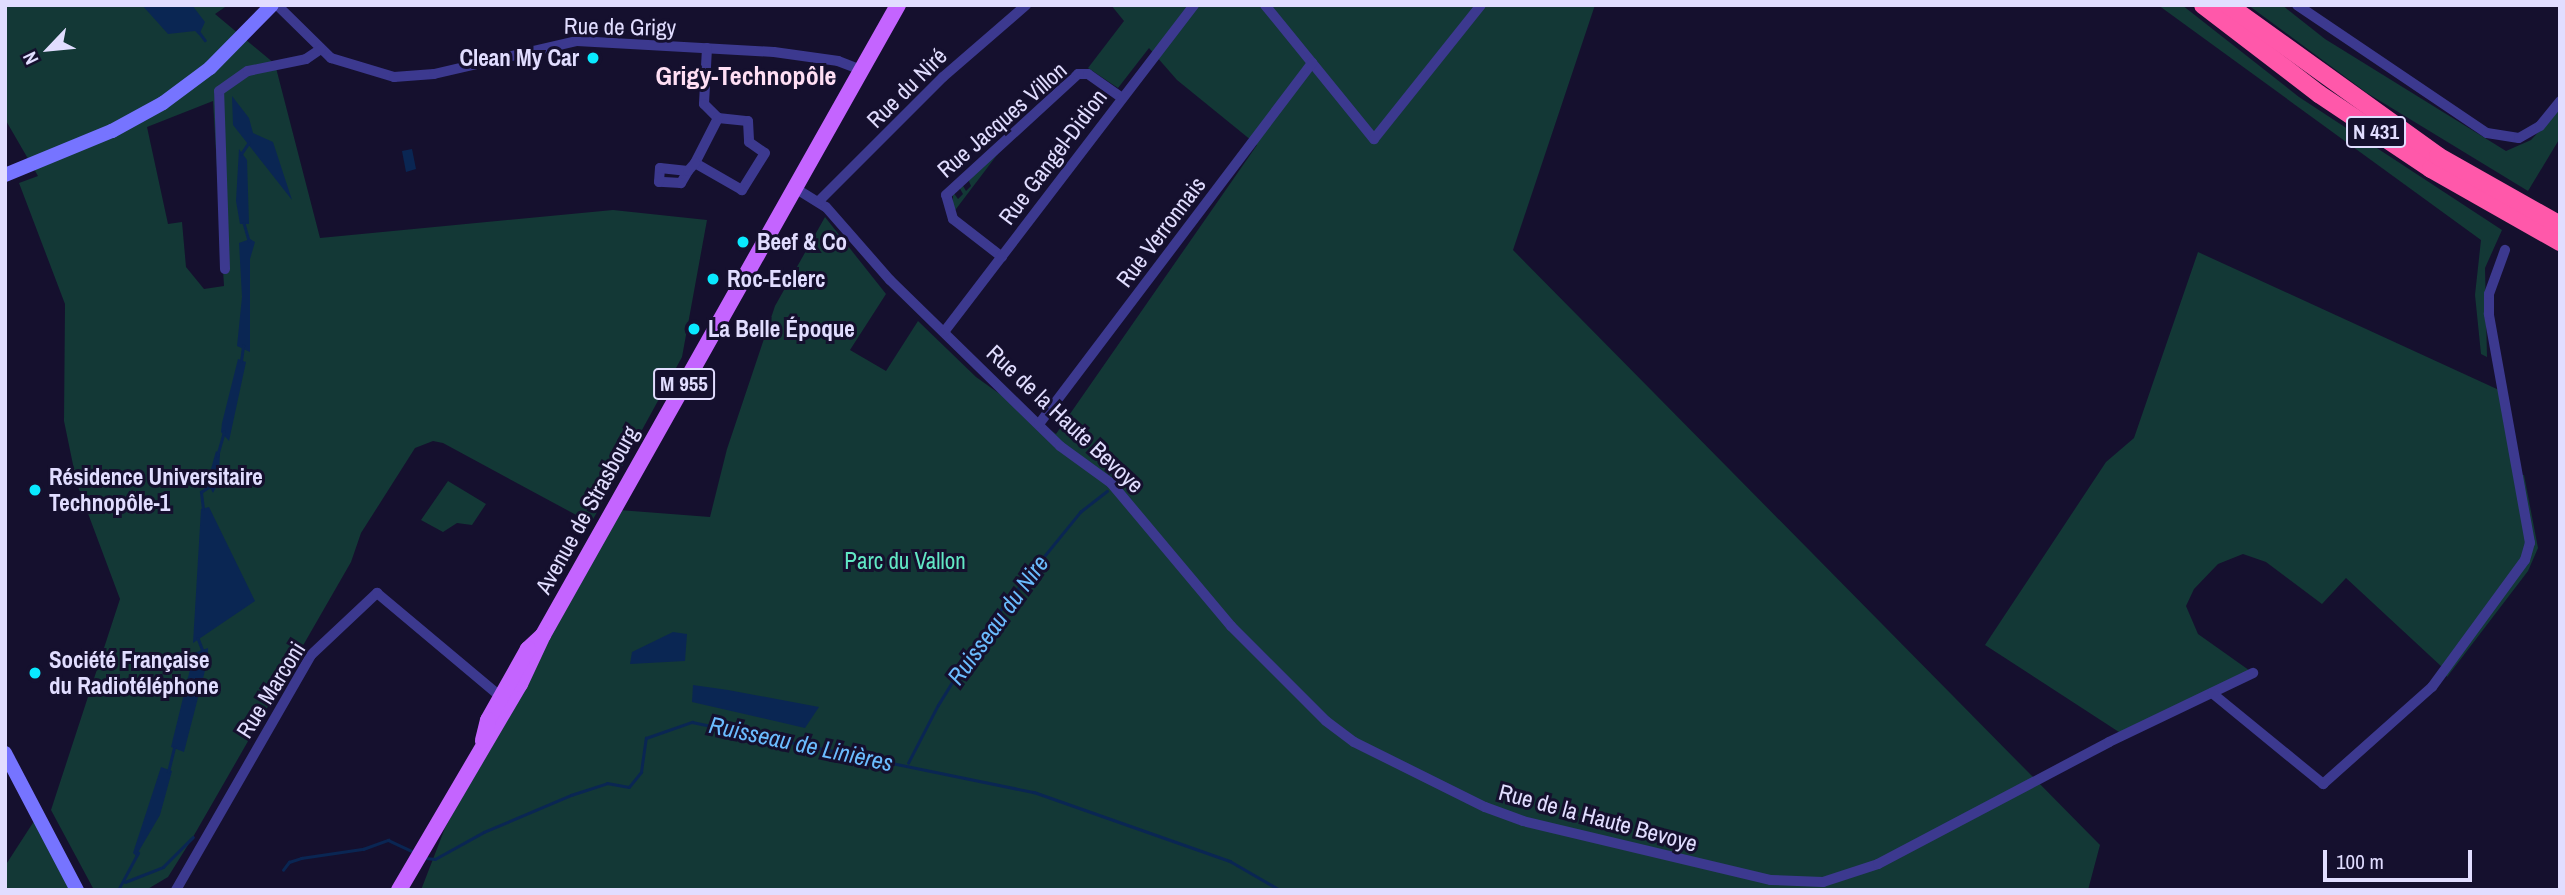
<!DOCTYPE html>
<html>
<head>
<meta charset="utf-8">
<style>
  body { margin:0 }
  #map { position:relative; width:2565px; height:895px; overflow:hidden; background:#15102e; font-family:"Archivo Narrow",sans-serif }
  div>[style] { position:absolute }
  .green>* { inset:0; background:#133836 }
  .water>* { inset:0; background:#0a2653 }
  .stream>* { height:2.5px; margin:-1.25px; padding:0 1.25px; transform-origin:1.25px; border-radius:1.25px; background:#0a2653 }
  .street>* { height:10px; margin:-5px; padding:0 5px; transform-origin:5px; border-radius:5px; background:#3c398f }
  .secondary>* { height:14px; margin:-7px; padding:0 7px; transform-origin:7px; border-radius:7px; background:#7674ff }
  .primary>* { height:16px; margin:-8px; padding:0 8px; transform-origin:8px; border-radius:8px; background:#c464ff }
  .highway>* { height:18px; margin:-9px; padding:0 9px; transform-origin:9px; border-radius:9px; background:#ff58aa }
  .dots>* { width:19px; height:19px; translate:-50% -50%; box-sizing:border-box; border:4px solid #15102e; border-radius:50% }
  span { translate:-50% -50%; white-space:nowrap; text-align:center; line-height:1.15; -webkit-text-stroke:6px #15102e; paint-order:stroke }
  .shield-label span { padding:2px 5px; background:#15102e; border:2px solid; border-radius:5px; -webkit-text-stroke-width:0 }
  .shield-label { font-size:21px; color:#e1ddff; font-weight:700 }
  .street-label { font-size:23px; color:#e1ddff }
  .poi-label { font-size:23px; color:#e1ddff; font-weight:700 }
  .right { translate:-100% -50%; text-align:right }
  .left { translate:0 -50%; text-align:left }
  .park-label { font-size:23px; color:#61e7c4 }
  .water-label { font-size:24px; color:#6bbcff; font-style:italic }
  .quarter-label { font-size:26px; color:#ffdff4; font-weight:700 }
  .frame { position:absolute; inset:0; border:7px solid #e1ddff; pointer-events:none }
  .north { position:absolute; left:14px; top:14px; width:70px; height:70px; -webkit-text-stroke:5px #15102e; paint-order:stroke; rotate:244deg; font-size:19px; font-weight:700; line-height:28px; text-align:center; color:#e1ddff }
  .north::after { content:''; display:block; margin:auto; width:24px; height:32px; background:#e1ddff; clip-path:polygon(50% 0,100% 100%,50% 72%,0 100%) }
  .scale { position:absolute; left:2323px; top:850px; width:149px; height:32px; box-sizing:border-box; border:4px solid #e1ddff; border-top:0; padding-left:9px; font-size:21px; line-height:24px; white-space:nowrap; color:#e1ddff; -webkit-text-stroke:5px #15102e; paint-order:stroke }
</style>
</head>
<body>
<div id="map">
  <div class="green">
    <div style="clip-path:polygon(evenodd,5px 5px,228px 5px,215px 14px,275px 64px,320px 238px,613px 210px,707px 220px,682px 357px,591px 523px,443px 443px,433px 441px,415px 448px,361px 533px,351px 562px,193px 837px,168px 877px,146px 890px,94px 890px,51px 810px,120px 599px,77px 484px,64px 421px,65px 304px,19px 183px,38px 176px,5px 119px,5px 5px,213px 101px,224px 286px,204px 289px,186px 267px,182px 222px,168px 224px,147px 127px,213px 101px)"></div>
    <div style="clip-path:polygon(1111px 5px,1595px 5px,1513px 250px,2100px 845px,2088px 890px,421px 890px,445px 828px,619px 510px,710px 517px,727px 449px,775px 306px,825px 217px,886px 294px,850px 350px,886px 371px,918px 321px,976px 377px,1056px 434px,1257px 145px,1177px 80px,1149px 48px,1118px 88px,1088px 68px,1124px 21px)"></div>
    <div style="clip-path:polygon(2158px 5px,2182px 5px,2299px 97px,2502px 230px,2485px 268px,2487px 357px,2481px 354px,2475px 295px,2481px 240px)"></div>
    <div style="clip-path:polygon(2248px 5px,2282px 5px,2325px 39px,2506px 151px,2531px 140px,2560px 109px,2560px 138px,2528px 191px,2367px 93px)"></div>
    <div style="clip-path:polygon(1000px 151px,953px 213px,953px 192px,958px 199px,963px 194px,959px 187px,962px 184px,966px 191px,971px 186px,968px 179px)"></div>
    <div style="clip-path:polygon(2198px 252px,2499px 390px,2516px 475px,2524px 475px,2538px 548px,2528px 571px,2447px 677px,2442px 667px,2346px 578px,2322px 604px,2266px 562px,2243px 554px,2218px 564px,2194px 589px,2186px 606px,2198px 634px,2253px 673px,2122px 734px,1985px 645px,2106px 462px,2134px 438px)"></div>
    <div style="clip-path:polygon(448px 481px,486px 504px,472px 525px,457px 523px,443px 532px,421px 520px)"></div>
    <div style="clip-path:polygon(38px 815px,74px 890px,5px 890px,5px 866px)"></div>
  </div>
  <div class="water">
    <div style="clip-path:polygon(142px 5px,192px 5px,205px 22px,199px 35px,195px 31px,168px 34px)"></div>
    <div style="clip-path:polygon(232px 96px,249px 118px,253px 133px,273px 142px,292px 200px,233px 125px)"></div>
    <div style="clip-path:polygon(239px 149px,247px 160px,249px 224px,240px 224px,236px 201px)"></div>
    <div style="clip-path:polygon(412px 149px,416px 169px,406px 172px,402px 151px)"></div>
    <div style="clip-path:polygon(250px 239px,255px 242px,250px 259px,250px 352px,237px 346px,242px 297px,239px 243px)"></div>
    <div style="clip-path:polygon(238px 359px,246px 362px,229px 441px,221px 432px,222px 423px)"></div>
    <div style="clip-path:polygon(216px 451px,220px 454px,218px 483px,213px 493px,207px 483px)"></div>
    <div style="clip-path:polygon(209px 507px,255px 601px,193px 643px,201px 509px)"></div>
    <div style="clip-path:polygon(673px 632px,687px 634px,685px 661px,630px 664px,632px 652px)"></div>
    <div style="clip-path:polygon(208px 648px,208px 659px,184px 752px,171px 747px,194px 653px)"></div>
    <div style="clip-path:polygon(693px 685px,728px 690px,819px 707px,805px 728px,692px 702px)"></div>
    <div style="clip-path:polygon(161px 767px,172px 771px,160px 815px,136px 856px,133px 853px)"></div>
  </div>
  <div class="stream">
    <div style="left:199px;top:32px;width:10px;rotate:53deg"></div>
    <div style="left:241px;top:154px;width:14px;rotate:-56deg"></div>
    <div style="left:244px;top:223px;width:18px;rotate:74deg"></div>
    <div style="left:241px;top:361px;width:15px;rotate:-82deg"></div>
    <div style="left:217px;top:456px;width:25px;rotate:-74deg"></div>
    <div style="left:203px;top:509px;width:17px;rotate:-97deg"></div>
    <div style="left:201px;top:492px;width:11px;rotate:-34deg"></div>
    <div style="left:198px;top:638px;width:14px;rotate:69deg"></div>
    <div style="left:908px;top:763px;width:65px;rotate:-62.7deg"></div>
    <div style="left:938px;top:705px;width:89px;rotate:-58.3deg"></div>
    <div style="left:985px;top:629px;width:151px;rotate:-50.9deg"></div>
    <div style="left:1080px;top:512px;width:34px;rotate:-38deg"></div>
    <div style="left:168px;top:772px;width:25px;rotate:-76deg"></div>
    <div style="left:426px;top:858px;width:9px;rotate:6deg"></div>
    <div style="left:435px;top:859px;width:56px;rotate:-28.9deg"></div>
    <div style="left:484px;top:832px;width:95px;rotate:-23deg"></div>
    <div style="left:571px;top:795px;width:38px;rotate:-18deg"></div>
    <div style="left:607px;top:783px;width:22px;rotate:10deg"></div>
    <div style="left:629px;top:787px;width:19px;rotate:-51deg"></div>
    <div style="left:641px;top:772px;width:34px;rotate:-82deg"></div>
    <div style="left:646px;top:738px;width:49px;rotate:-19.2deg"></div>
    <div style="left:692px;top:722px;width:349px;rotate:11.6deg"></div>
    <div style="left:1034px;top:792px;width:208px;rotate:19.4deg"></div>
    <div style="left:1230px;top:861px;width:58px;rotate:30.1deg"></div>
    <div style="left:283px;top:870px;width:10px;rotate:-53deg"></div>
    <div style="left:289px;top:862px;width:13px;rotate:-18deg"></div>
    <div style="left:301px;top:858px;width:63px;rotate:-8.3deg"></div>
    <div style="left:363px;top:849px;width:27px;rotate:-20deg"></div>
    <div style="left:388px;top:840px;width:29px;rotate:25deg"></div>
    <div style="left:125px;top:882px;width:41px;rotate:-21.5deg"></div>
    <div style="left:163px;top:867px;width:42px;rotate:-45deg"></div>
    <div style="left:118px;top:890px;width:42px;rotate:-61.6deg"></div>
  </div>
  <div class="street">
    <div style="left:277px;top:5px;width:76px;rotate:44.5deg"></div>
    <div style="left:331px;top:58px;width:66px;rotate:16.8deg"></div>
    <div style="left:394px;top:77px;width:40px;rotate:-4.3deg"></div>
    <div style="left:434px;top:74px;width:147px;rotate:-13deg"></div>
    <div style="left:577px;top:41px;width:197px;rotate:3.2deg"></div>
    <div style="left:774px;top:52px;width:65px;rotate:8deg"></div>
    <div style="left:838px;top:61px;width:26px;rotate:21deg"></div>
    <div style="left:1265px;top:5px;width:173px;rotate:50.9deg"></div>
    <div style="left:1374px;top:139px;width:171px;rotate:-51.4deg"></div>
    <div style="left:2297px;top:5px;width:229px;rotate:34deg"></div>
    <div style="left:2487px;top:133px;width:32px;rotate:9deg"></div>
    <div style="left:2519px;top:138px;width:24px;rotate:-30deg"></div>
    <div style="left:2540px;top:126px;width:32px;rotate:-51deg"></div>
    <div style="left:707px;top:48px;width:56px;rotate:93.1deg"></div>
    <div style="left:704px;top:104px;width:20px;rotate:45deg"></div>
    <div style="left:718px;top:118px;width:30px;rotate:6deg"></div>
    <div style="left:748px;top:121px;width:21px;rotate:87deg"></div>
    <div style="left:749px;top:142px;width:19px;rotate:35deg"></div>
    <div style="left:765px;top:153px;width:44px;rotate:121.9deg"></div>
    <div style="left:742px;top:190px;width:54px;rotate:-150.1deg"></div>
    <div style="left:695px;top:163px;width:51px;rotate:-62.9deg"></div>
    <div style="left:688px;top:171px;width:14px;rotate:120deg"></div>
    <div style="left:681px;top:183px;width:22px;rotate:-177deg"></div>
    <div style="left:659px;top:182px;width:14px;rotate:-86deg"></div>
    <div style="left:660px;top:168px;width:28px;rotate:6deg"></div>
    <div style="left:688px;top:171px;width:11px;rotate:-49deg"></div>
    <div style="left:795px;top:188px;width:36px;rotate:32deg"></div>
    <div style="left:826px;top:207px;width:97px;rotate:48.8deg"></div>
    <div style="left:890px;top:280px;width:238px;rotate:44.3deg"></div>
    <div style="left:1060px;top:446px;width:63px;rotate:36deg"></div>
    <div style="left:1111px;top:483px;width:187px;rotate:50deg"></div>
    <div style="left:1231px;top:626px;width:134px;rotate:45deg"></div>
    <div style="left:1326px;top:721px;width:35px;rotate:37deg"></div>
    <div style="left:1354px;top:742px;width:146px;rotate:26.4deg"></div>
    <div style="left:1485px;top:807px;width:40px;rotate:20.2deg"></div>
    <div style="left:1523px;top:821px;width:255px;rotate:13.4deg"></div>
    <div style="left:1771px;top:880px;width:52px;rotate:2.2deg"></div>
    <div style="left:1823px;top:882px;width:58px;rotate:-18.1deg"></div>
    <div style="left:1878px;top:864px;width:261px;rotate:-27.8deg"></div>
    <div style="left:2109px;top:742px;width:160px;rotate:-25.6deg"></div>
    <div style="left:819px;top:201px;width:175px;rotate:-45deg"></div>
    <div style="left:943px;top:77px;width:110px;rotate:-40.9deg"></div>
    <div style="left:1002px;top:257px;width:62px;rotate:-142.2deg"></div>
    <div style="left:953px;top:219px;width:25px;rotate:-106deg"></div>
    <div style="left:946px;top:195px;width:179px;rotate:-42.5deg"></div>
    <div style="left:1078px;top:74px;width:10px"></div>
    <div style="left:1088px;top:74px;width:42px;rotate:35.2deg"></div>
    <div style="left:225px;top:269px;width:178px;rotate:-91.9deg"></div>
    <div style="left:219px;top:91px;width:35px;rotate:-35deg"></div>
    <div style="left:248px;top:71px;width:59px;rotate:-11.7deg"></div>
    <div style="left:306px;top:59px;width:18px;rotate:-34deg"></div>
    <div style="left:944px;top:332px;width:412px;rotate:-52.6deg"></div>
    <div style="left:1039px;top:424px;width:453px;rotate:-52.9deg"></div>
    <div style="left:2212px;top:693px;width:144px;rotate:39.3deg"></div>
    <div style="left:2323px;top:784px;width:146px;rotate:-41.7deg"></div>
    <div style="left:2432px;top:687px;width:157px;rotate:-53.8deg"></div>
    <div style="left:2525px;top:560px;width:18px;rotate:-74deg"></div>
    <div style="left:2530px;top:543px;width:233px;rotate:-100.2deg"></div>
    <div style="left:2489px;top:314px;width:20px;rotate:-90deg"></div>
    <div style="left:2489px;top:294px;width:47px;rotate:-70deg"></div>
    <div style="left:176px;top:890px;width:271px;rotate:-60.1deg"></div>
    <div style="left:311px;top:655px;width:91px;rotate:-43.2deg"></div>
    <div style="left:377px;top:593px;width:162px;rotate:40deg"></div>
  </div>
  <div class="secondary">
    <div style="left:5px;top:175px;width:116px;rotate:-22.4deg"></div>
    <div style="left:112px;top:131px;width:58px;rotate:-28.8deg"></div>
    <div style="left:163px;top:103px;width:59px;rotate:-36.7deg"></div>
    <div style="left:210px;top:68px;width:88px;rotate:-45.5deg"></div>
    <div style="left:5px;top:753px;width:155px;rotate:62.3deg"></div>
  </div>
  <div class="primary">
    <div style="left:543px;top:635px;width:723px;rotate:-60.6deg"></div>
    <div style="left:399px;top:890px;width:239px;rotate:-59.6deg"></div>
    <div style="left:520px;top:684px;width:54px;rotate:-64.9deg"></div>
    <div style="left:543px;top:635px;width:21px;rotate:137deg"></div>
    <div style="left:528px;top:649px;width:81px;rotate:119.4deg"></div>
    <div style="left:488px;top:720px;width:21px;rotate:104deg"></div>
  </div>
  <div class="highway">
    <div style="left:2203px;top:5px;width:146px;rotate:37.5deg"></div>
    <div style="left:2319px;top:94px;width:135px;rotate:33.8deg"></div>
    <div style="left:2431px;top:169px;width:148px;rotate:29.5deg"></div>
    <div style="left:2228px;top:5px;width:259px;rotate:35.7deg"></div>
    <div style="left:2438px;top:156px;width:140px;rotate:29.5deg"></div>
  </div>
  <div class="dots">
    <div style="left:593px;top:58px;background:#09e9ff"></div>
    <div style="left:743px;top:242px;background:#09e9ff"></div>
    <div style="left:713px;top:279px;background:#09e9ff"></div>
    <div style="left:694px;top:329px;background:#09e9ff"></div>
    <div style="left:35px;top:490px;background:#09e9ff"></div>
    <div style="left:35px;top:673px;background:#09e9ff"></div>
  </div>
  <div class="shield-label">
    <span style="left:2376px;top:132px">N 431</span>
    <span style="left:684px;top:384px">M 955</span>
  </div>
  <div class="street-label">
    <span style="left:620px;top:27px;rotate:1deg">Rue de Grigy</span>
    <span style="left:907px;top:88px;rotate:-45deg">Rue du Niré</span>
    <span style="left:1002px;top:120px;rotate:-41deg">Rue Jacques Villon</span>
    <span style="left:1053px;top:157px;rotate:-53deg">Rue Gangel-Didion</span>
    <span style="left:1161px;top:232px;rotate:-53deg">Rue Verronnais</span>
    <span style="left:1065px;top:419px;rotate:43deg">Rue de la Haute Bevoye</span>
    <span style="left:587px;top:510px;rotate:-61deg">Avenue de Strasbourg</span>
    <span style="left:271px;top:690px;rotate:-58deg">Rue Marconi</span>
    <span style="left:1598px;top:818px;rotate:15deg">Rue de la Haute Bevoye</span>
  </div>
  <div class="poi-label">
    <span class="right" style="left:579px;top:58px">Clean My Car</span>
    <span class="left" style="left:757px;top:242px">Beef &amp; Co</span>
    <span class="left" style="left:727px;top:279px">Roc-Eclerc</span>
    <span class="left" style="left:708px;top:329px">La Belle Époque</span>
    <span class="left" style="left:49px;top:490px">Résidence Universitaire<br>Technopôle-1</span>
    <span class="left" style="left:49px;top:673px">Société Française<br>du Radiotéléphone</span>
  </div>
  <div class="park-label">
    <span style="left:905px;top:561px">Parc du Vallon</span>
  </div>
  <div class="water-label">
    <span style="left:998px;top:620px;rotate:-54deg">Ruisseau du Nire</span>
    <span style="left:801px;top:744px;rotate:12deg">Ruisseau de Linières</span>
  </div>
  <div class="quarter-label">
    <span style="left:746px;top:76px">Grigy-Technopôle</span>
  </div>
  <div class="frame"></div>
  <div class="north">N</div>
  <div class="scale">100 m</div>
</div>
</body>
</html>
